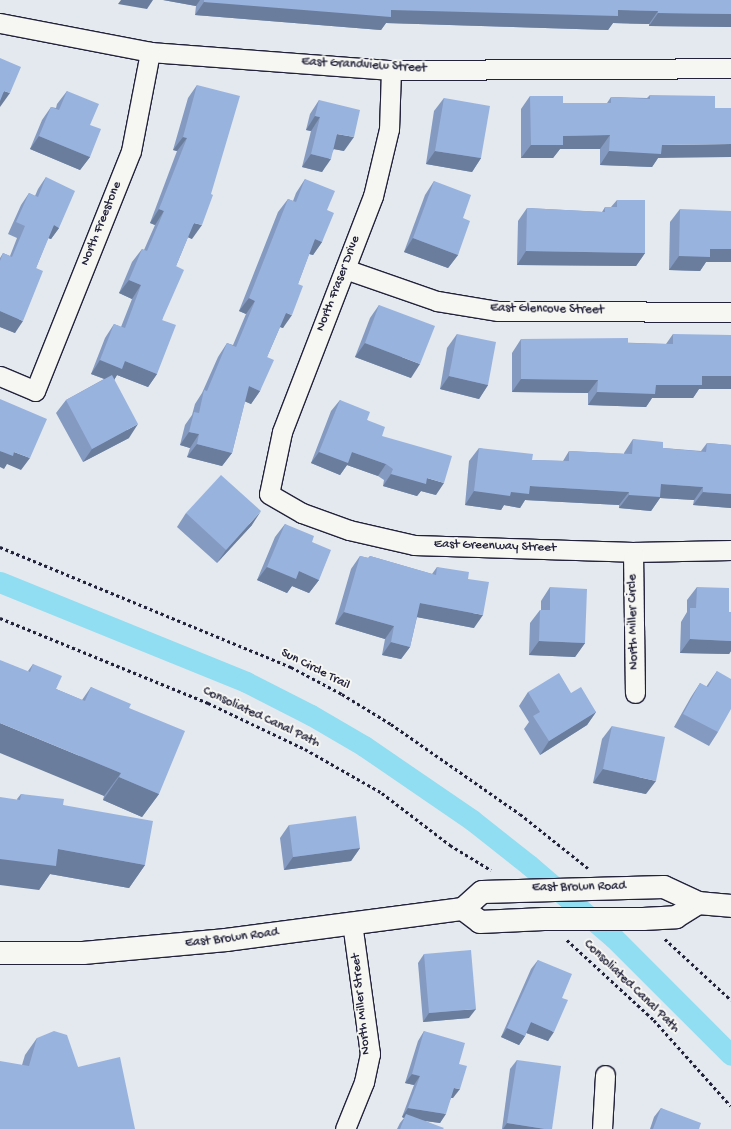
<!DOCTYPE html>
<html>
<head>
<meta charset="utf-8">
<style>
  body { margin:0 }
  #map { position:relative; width:731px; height:1129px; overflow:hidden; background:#e3e9ee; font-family:"Gochi Hand",sans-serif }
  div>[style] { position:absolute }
  .canal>* { height:21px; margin:-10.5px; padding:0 10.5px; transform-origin:10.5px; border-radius:10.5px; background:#91ddf1 }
  .path>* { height:2.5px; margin-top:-1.25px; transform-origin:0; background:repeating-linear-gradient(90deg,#22223b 0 3px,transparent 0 6px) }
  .roads { filter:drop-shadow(1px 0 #22223b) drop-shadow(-1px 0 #22223b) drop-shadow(0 1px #22223b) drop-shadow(0 -1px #22223b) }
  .street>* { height:19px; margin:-9.5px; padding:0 9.5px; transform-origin:9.5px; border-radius:9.5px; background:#f6f6f2 }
  .secondary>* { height:22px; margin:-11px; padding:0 11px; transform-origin:11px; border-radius:11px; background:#f6f6f2 }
  .wall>* { inset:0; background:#849ac0 }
  .shaded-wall>* { inset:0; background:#6b7d9c }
  .building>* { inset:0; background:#99b3df }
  span { translate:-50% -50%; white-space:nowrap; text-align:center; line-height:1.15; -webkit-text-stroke:4px #f6f6f2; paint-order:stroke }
  .street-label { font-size:13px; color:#22223b }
</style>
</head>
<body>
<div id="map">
  <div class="canal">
    <div style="left:0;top:582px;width:266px;rotate:22.1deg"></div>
    <div style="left:246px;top:682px;width:73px;rotate:26.9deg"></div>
    <div style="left:311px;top:715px;width:61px;rotate:30.3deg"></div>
    <div style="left:364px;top:746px;width:131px;rotate:34.4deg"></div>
    <div style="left:472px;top:820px;width:73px;rotate:38.3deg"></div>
    <div style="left:529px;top:865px;width:112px;rotate:40.7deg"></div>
    <div style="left:614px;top:938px;width:165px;rotate:45deg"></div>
  </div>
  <div class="path">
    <div style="left:0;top:547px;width:315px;rotate:22.4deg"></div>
    <div style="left:291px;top:667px;width:58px;rotate:27.9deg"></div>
    <div style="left:342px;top:694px;width:57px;rotate:31.5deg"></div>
    <div style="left:391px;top:724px;width:157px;rotate:34.9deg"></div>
    <div style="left:520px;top:814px;width:87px;rotate:38.5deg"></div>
    <div style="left:0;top:618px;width:225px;rotate:22.2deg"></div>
    <div style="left:208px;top:703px;width:107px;rotate:25.4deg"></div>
    <div style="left:305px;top:749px;width:89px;rotate:29.7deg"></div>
    <div style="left:382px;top:793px;width:86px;rotate:37.4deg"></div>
    <div style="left:450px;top:845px;width:48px;rotate:31.4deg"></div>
    <div style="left:665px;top:939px;width:90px;rotate:42.7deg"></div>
    <div style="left:567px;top:940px;width:118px;rotate:42.6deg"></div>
    <div style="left:654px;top:1020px;width:115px;rotate:48.2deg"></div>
  </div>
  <div class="roads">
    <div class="street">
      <div style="left:0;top:23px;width:153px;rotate:10.9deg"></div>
      <div style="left:150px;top:52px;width:242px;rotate:4.3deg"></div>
      <div style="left:391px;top:70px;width:340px;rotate:-0.3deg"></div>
      <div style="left:391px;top:70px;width:59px;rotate:91.9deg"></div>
      <div style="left:389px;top:129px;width:69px;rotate:103.4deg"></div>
      <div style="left:373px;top:196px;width:253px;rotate:111.1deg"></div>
      <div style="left:282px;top:432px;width:63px;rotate:101.8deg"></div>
      <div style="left:269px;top:494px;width:38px;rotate:30deg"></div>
      <div style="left:302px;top:513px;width:50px;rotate:19.9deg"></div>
      <div style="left:349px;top:530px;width:67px;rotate:13deg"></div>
      <div style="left:414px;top:545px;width:219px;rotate:1.8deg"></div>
      <div style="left:633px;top:552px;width:98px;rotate:-1.2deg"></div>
      <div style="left:345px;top:269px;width:97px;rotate:19.2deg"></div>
      <div style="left:437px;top:301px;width:62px;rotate:9.3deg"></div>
      <div style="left:498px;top:311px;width:233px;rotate:0.2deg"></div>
      <div style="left:0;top:376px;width:38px;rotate:23deg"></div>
      <div style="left:35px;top:391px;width:258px;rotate:-68.2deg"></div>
      <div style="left:131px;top:151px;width:101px;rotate:-79.1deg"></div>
      <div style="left:633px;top:552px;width:141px;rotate:89.2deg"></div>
      <div style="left:345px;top:1129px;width:51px;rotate:-68deg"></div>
      <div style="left:364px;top:1082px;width:29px;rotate:-78deg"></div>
      <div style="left:370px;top:1054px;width:133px;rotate:-97.8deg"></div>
      <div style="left:602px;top:1129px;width:54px;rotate:-86.8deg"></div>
    </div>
    <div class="secondary">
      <div style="left:463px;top:909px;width:21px;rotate:37deg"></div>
      <div style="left:480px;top:922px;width:64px;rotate:-2.7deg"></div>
      <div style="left:544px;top:919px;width:99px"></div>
      <div style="left:643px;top:919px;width:33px;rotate:-3deg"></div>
      <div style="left:676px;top:917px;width:26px;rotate:-32deg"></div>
      <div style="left:0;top:953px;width:83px"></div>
      <div style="left:83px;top:953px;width:144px;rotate:-5.2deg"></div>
      <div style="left:226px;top:940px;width:239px;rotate:-7.5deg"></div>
      <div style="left:463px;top:909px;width:25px;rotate:-42deg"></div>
      <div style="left:482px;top:892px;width:182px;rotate:-1.6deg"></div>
      <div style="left:664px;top:887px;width:38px;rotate:25deg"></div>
      <div style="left:698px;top:903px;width:33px;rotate:5deg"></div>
    </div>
  </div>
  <div class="wall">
    <div style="clip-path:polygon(163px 0,731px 0,731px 27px,649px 26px,649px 24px,613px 23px,608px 30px,386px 23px,381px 30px,195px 15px,196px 6px)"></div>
    <div style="clip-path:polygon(197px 85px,192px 239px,188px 237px,176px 266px,162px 320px,157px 374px,148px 387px,117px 375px,114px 380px,129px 438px,83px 462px,56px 413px,66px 400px,104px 379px,91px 374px,105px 338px,114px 324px,121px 327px,132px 299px,119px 293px,132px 262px,142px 249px,144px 250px,155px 225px,150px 223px,177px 151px,173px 150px,188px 98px)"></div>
    <div style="clip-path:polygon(67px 91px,90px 125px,90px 157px,80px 170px,30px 149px,42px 120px,51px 107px,56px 108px,57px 104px)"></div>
    <div style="clip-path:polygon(650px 95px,658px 158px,652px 167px,600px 165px,600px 149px,560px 149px,553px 158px,521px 158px,521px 109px,530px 96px,563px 103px,607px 103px,611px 97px,647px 98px)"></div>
    <div style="clip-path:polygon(444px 98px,481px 158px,472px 172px,426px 164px,434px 111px)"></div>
    <div style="clip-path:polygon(319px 100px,344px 151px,334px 149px,322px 172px,302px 167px,311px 131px,306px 130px,310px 114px)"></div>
    <div style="clip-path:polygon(46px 177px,59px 228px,51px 239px,48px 238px,36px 268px,15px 333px,0 327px,0 258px,3px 253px,10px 256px,17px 238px,8px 234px,21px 205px,29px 193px,35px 196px,38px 189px)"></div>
    <div style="clip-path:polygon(305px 179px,327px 210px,322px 242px,313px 255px,309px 254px,298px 284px,283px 328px,280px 327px,267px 357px,260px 391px,251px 404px,245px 401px,232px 453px,222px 466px,187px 457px,190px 448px,180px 445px,185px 425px,192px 415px,195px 404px,202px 393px,218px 357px,227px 343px,233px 345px,246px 314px,239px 311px,278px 212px,288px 199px,293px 201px,296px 193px)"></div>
    <div style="clip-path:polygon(434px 181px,463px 218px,458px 255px,448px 268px,404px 252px,425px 195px)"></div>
    <div style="clip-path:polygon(617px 200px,645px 253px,636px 266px,517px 265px,518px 221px,527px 208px,602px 212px,605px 207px,611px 207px)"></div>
    <div style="clip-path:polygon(680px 209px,706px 262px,700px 271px,669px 270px,670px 222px)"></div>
    <div style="clip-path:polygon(379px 305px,411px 378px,355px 357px,370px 318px)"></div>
    <div style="clip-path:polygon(457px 334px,488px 385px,479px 399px,440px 389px,447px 348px)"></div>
    <div style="clip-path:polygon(673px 334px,699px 389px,693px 398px,652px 398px,646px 407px,588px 405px,588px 393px,512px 392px,512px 353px,521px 339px,666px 344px)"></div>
    <div style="clip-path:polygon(340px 400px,367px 420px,436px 495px,421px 491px,417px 496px,383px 486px,384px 480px,378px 476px,347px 465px,340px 475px,311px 463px,331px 411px)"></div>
    <div style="clip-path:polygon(633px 439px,663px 448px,701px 451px,707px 443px,731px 445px,731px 508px,693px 505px,694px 500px,660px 498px,651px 511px,619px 508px,619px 505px,525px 500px,520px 508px,504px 505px,501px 510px,465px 505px,469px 461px,479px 448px,532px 460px,563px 461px,569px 451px,624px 454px,624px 453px)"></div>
    <div style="clip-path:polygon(186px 513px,252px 525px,217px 563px,177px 527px)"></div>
    <div style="clip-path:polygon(285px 524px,312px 542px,319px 580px,309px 593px,292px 586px,287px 593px,257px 580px,275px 537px)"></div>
    <div style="clip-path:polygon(360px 556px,368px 558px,370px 556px,432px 574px,437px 567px,468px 579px,474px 628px,417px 617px,410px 647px,401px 659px,382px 655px,385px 639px,335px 624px,351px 569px)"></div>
    <div style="clip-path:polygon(550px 587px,585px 643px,575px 657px,529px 655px,530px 623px,540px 610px,541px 610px,541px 601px)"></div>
    <div style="clip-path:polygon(697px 587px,729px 612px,731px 612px,731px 651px,729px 654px,680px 653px,681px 622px,687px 612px,687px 600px)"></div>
    <div style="clip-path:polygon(33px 664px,56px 689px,82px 700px,91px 687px,129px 708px,159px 794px,142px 817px,103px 800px,104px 796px,28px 671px)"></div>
    <div style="clip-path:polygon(717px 671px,718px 732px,709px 746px,674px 727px,691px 697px,700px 683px,706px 687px)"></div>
    <div style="clip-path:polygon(528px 692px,571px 693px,596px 712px,587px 725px,540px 755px,524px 729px,529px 722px,519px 706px)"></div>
    <div style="clip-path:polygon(612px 726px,646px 794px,593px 783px,602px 739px)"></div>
    <div style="clip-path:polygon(21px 794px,63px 805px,145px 865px,129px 888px,50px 874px,39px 890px,17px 799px)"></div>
    <div style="clip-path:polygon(289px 825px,360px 848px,351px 861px,284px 870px,280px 838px)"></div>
    <div style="clip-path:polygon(424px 954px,469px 1018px,423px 1022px,418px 963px)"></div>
    <div style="clip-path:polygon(538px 960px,562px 998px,548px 1041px,526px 1033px,525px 1036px,519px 1045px,501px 1037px,531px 969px)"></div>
    <div style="clip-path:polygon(424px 1031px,459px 1064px,453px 1098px,451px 1098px,440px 1123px,425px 1121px,443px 1129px,397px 1129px,400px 1123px,404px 1118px,402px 1117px,414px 1085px,405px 1083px,418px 1041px)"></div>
    <div style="clip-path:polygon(37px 1038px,78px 1067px,135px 1129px,22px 1065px,25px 1055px)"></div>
    <div style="clip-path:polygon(517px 1060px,552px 1129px,502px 1129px,510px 1069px)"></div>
    <div style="clip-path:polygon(661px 1108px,699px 1129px,650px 1129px,654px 1117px)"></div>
  </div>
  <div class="shaded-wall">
    <div style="clip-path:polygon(121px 0,153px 0,147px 9px,118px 4px)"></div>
    <div style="clip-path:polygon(163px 0,200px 0,196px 6px)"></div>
    <div style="clip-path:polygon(204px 2px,391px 10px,618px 10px,658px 11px,649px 24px,613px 23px,608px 30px,386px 23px,381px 30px,195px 15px)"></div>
    <div style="clip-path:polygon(658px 13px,731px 14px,731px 27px,649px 26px)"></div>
    <div style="clip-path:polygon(4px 91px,10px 93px,0 107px,0 97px)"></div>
    <div style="clip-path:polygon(315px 116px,320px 117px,311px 131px,306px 130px)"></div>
    <div style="clip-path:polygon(337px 134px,354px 137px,344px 151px,328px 148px)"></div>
    <div style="clip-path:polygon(610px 135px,600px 149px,560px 149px,553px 158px,521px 158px,531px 145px,563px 136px)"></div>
    <div style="clip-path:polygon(39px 136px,90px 157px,80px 170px,30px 149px)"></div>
    <div style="clip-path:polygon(183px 137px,187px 138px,177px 151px,173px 150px)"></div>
    <div style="clip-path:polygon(731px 144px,731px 157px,658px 158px,652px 167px,600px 165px,609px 151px,662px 145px)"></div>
    <div style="clip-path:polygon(435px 151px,481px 158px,472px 172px,426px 164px)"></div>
    <div style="clip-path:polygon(311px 154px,331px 159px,322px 172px,302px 167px)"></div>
    <div style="clip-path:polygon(159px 209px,164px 211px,155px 225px,150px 223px)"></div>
    <div style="clip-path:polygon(194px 223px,202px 225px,192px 239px,185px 236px)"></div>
    <div style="clip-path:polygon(54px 225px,59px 228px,51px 239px,45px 237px)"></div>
    <div style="clip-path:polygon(413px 238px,458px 255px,448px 268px,404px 252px)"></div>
    <div style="clip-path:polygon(315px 239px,322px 242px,313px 255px,306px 253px)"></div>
    <div style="clip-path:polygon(710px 249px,731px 249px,731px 262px,706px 262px,700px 271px,669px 270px,679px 256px)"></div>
    <div style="clip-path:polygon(526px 251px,645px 253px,636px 266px,517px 265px)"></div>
    <div style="clip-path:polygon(129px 280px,141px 285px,132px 299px,119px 293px)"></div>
    <div style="clip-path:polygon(249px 298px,255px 301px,246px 314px,239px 311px)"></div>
    <div style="clip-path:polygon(0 311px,23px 321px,15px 333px,0 327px)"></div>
    <div style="clip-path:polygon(286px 313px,292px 315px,283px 328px,277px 326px)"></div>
    <div style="clip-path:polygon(365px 343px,420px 364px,411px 378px,355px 357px)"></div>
    <div style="clip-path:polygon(100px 360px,125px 361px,157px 374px,148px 387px,117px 375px,113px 382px,91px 374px)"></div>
    <div style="clip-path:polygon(449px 376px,488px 385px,479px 399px,440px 389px)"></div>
    <div style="clip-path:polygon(702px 376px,731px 376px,731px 389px,699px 389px,693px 398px,652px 398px,646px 407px,588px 405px,597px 392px,656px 385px)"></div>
    <div style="clip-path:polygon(521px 379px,598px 380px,588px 393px,512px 392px)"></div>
    <div style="clip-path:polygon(249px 386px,260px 391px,251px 404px,239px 399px)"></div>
    <div style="clip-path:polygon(138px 424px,129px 438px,83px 462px,92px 449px)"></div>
    <div style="clip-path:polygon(189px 432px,199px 434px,190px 448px,180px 445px)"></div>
    <div style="clip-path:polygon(197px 444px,232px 453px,222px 466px,187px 457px)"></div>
    <div style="clip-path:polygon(0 451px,14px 452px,30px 458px,21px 470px,7px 464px,4px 469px,0 467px)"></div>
    <div style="clip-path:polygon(319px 452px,352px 452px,386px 464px,378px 476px,347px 465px,340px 475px,311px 463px)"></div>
    <div style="clip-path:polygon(391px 474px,427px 478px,444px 483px,436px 495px,421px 491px,417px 496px,383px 486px)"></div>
    <div style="clip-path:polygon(661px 484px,703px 487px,694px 500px,660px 498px,651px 511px,619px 508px,629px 495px)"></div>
    <div style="clip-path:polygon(530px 486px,629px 492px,619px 505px,525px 500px,520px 508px,504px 505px,501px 510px,465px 505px,474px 491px,511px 492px)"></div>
    <div style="clip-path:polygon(703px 492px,731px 494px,731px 508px,693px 505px)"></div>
    <div style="clip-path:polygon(261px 511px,252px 525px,217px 563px,226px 550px)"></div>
    <div style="clip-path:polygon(267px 567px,299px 571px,319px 580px,309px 593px,292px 586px,287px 593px,257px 580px)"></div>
    <div style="clip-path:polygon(420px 603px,483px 615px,474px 628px,411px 616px)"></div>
    <div style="clip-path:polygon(344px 612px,394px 626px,385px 639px,335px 624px)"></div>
    <div style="clip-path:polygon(690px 639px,731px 641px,731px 651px,729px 654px,680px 653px)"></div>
    <div style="clip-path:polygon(539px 641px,585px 643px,575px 657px,529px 655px)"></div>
    <div style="clip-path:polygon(391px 642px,410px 647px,401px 659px,382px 655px)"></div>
    <div style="clip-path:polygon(596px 712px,587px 725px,540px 755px,549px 741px)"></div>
    <div style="clip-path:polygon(0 723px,121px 773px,104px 796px,0 753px)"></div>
    <div style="clip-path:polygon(603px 769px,656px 781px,646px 794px,593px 783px)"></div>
    <div style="clip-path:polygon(119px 777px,159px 794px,142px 817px,103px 800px)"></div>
    <div style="clip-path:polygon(360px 848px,351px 861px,284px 870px,293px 857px)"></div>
    <div style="clip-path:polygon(58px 849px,145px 865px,129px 888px,50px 874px,39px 890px,0 885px,0 859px)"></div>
    <div style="clip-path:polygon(476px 1009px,469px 1018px,423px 1022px,429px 1013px)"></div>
    <div style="clip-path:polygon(531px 1022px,554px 1032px,548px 1041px,524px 1032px)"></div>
    <div style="clip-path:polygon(507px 1028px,525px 1036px,519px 1045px,501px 1037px)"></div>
    <div style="clip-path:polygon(412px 1074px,420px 1076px,414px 1085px,405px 1083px)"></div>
    <div style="clip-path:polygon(454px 1088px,460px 1089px,453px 1098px,447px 1097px)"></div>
    <div style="clip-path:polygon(408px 1108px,446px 1114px,440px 1123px,405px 1118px,406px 1114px,404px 1118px,402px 1117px)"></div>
    <div style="clip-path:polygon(507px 1123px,545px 1129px,503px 1129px)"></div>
  </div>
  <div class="building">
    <div style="clip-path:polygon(204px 0,731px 0,731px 14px,658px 13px,658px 11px,618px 10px,618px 16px,391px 10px,391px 17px,204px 2px)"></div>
    <div style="clip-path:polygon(0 58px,21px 67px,10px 93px,4px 91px,0 101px)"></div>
    <div style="clip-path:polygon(197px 85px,240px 96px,211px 194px,213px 195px,202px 225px,194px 223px,176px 266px,184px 270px,162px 320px,176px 325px,157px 374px,125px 361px,122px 369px,100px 360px,114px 324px,125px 328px,141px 285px,129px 280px,142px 249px,147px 251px,164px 211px,159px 209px,187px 138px,183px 137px)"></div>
    <div style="clip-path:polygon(67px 91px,99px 104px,90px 125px,101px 129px,90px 157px,39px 136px,51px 107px,59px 110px)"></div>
    <div style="clip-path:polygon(650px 95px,715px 96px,715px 108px,731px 108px,731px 144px,662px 145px,661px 154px,609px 151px,610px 135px,563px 136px,563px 145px,531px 145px,530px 96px,563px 96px,563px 103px,611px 103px,611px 97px,650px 99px)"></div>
    <div style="clip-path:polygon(444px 98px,490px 106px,481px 158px,435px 151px)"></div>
    <div style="clip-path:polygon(319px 100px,360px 110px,354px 137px,337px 134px,331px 159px,311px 154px,320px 117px,315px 116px)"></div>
    <div style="clip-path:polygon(46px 177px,75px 191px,59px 228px,54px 225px,36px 268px,43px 271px,23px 321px,0 311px,0 261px,3px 253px,12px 257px,25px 226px,16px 222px,29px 193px,38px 197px)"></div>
    <div style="clip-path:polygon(305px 179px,335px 191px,327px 210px,334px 213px,322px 242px,315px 239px,298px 284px,303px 286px,292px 315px,286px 313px,267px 357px,274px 360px,260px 391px,249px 386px,232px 453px,197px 444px,199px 434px,189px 432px,194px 412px,199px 413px,204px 390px,207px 391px,227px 343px,236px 347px,255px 301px,249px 298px,288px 199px,296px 202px)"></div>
    <div style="clip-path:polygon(434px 181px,471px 195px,463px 218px,470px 221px,458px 255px,413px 238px)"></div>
    <div style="clip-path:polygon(617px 200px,645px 200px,645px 253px,526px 251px,527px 208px,605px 212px,605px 207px,617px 207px)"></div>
    <div style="clip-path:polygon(680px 209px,731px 211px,731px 249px,710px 249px,710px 257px,679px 256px)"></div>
    <div style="clip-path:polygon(379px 305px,435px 326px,420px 364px,365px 343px)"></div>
    <div style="clip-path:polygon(457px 334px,496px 342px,488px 385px,449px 376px)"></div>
    <div style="clip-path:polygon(673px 334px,731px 335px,731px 376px,702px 376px,702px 385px,656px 385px,655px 394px,597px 392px,598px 380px,521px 379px,521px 339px,628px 338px,628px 343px,673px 344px)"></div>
    <div style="clip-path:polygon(112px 375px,138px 424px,92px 449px,66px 400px)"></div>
    <div style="clip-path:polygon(0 399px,47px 419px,30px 458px,14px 452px,13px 456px,0 451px)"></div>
    <div style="clip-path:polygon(340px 400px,370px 412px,367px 420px,385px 427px,382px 436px,452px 456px,444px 483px,427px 478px,426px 484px,391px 474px,393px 469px,386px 464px,352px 452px,348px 463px,319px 452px)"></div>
    <div style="clip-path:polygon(633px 439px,663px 442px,663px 448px,706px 452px,707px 443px,731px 445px,731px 494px,703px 492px,703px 487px,661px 484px,660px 497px,629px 495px,629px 492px,530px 486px,529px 494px,511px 492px,510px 496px,474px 491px,479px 448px,533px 454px,532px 460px,569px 461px,569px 451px,632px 454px)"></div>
    <div style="clip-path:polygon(221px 475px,261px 511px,226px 550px,186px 513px)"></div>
    <div style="clip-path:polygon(285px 524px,314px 536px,312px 542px,331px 550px,319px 580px,299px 571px,296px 579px,267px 567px)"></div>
    <div style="clip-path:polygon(360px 556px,369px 558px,370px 556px,436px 575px,437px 567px,469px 572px,468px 579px,489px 582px,483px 615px,420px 603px,410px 647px,391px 642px,394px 626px,344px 612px)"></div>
    <div style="clip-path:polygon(550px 587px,587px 589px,585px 643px,539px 641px,540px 610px,550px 610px)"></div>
    <div style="clip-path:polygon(697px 587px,729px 588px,729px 612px,731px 612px,731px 641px,690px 639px,690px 608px,696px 608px)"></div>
    <div style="clip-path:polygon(0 660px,30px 672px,33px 664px,62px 676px,56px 689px,85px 701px,91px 687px,131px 704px,129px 708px,185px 731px,159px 794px,119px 777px,121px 773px,0 723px)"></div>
    <div style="clip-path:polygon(717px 671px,731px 679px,731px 709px,718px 732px,683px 714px,700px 683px,708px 687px)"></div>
    <div style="clip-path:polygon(559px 673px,571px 693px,581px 687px,596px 712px,549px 741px,533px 716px,540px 712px,528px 692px)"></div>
    <div style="clip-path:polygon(612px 726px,665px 737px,656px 781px,603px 769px)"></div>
    <div style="clip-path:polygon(21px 794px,64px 799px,63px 805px,153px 821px,145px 865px,58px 849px,56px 866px,0 859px,0 797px,20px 800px)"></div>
    <div style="clip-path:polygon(356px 816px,360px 848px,293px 857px,289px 825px)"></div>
    <div style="clip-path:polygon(471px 950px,476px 1009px,429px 1013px,424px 954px)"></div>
    <div style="clip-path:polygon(538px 960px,572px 974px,562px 998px,568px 1000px,554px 1032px,531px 1022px,525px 1036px,507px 1028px)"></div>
    <div style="clip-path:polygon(54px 1031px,67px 1035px,78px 1067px,120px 1057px,135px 1129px,0 1129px,0 1061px,29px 1066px,37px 1038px)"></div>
    <div style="clip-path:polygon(424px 1031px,465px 1043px,459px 1064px,467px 1066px,460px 1089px,454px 1088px,446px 1114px,408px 1108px,420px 1076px,412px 1074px)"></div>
    <div style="clip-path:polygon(517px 1060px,561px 1066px,552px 1129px,545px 1129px,507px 1123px)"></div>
    <div style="clip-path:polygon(661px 1108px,701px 1123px,699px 1129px,653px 1129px)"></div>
    <div style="clip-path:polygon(406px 1114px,444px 1128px,443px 1129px,400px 1129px)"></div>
  </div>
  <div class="street-label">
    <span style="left:364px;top:66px;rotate:3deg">East Grandview Street</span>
    <span style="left:102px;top:224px;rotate:-68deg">North Freestone</span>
    <span style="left:339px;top:284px;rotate:-69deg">North Fraser Drive</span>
    <span style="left:547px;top:310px;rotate:1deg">East Glencove Street</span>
    <span style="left:495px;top:547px;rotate:2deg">East Greenway Street</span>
    <span style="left:634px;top:622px;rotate:-91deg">North Miller Circle</span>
    <span style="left:315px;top:670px;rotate:27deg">Sun Circle Trail</span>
    <span style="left:261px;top:718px;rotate:25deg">Consoliated Canal Path</span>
    <span style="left:579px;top:888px;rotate:-1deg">East Brown Road</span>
    <span style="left:232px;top:939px;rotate:-7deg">East Brown Road</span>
    <span style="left:631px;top:987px;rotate:44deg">Consoliated Canal Path</span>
    <span style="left:362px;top:1004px;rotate:-96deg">North Miller Street</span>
  </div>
</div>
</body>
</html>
